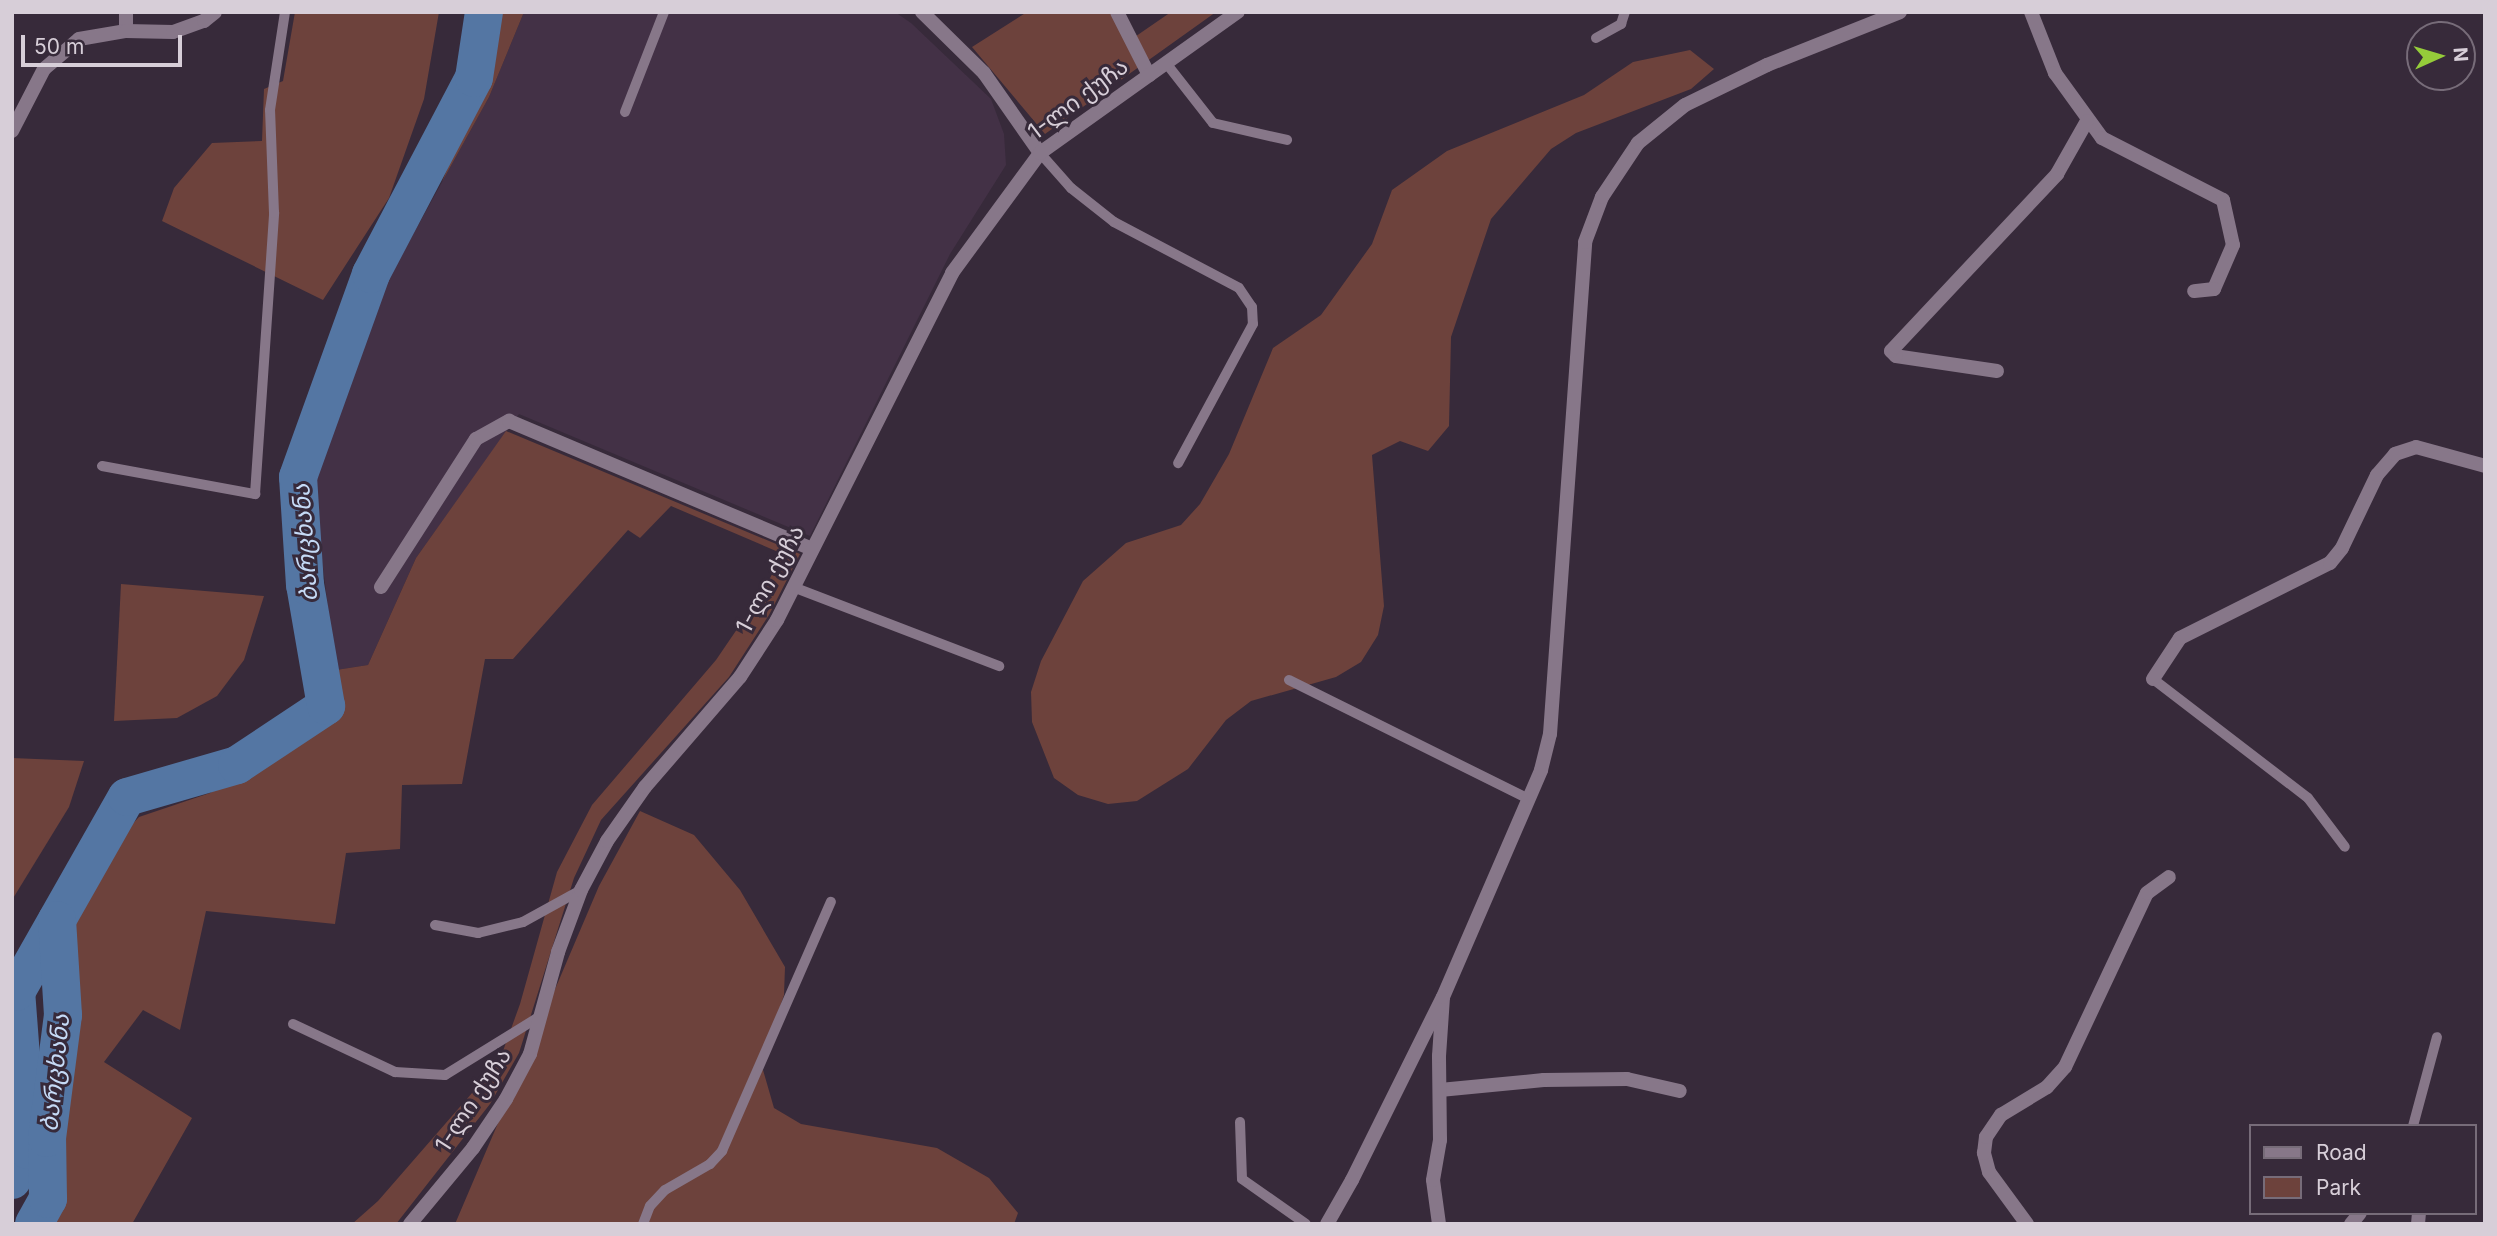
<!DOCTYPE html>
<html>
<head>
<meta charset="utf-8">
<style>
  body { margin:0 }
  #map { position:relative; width:2497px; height:1236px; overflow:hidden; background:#372a3a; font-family:Inter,"Noto Sans Georgian",sans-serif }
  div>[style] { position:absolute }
  .built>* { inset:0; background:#433146 }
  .green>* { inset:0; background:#6d423c }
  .river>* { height:38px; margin:-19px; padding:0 19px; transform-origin:19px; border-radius:19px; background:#5476a3 }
  .service>* { height:10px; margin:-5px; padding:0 5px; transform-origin:5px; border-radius:5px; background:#877789 }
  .minor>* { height:14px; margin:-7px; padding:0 7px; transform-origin:7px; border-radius:7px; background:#877789 }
  .tertiary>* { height:14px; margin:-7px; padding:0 7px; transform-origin:7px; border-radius:7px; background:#877789 }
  span { translate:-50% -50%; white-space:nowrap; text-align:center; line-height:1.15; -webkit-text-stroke:6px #372a3a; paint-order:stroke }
  .street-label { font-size:23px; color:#d7ced8 }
  .water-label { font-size:24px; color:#c5daf6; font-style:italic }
  .frame { position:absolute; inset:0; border:14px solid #d7ced8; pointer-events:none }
  .legend { position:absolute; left:2249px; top:1124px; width:228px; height:91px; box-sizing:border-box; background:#372a3a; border:2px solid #776c79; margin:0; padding:9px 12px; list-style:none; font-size:21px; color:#d7ced8 }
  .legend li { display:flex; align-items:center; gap:14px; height:35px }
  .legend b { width:35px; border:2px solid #776c79 }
  .north { position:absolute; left:2406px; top:21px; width:70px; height:70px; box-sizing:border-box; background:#372a3a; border:2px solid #776c79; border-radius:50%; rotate:86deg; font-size:19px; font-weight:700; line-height:28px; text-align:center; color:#d7ced8 }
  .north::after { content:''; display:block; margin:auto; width:24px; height:32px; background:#95cc3a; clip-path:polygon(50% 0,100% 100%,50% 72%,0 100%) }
  .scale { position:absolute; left:21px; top:35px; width:161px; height:32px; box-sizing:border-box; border:4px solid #d7ced8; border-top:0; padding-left:9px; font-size:21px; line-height:24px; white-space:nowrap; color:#d7ced8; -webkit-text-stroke:5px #372a3a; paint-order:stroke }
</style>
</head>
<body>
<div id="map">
  <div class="built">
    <div style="clip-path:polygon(524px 12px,895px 12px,911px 23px,991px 99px,1004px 134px,1006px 165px,950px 254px,810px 536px,519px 414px,416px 558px,368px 665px,336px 670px,312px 481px,389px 278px,489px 97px)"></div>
  </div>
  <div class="green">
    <div style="clip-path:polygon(295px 12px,439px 12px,424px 99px,389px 198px,323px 300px,162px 221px,174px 188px,212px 143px,262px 141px,264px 89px,283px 81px)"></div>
    <div style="clip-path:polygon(499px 12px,524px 12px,489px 97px,442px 182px,486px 74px)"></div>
    <div style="clip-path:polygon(1027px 12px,1111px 12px,1126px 43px,1171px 12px,1216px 12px,1045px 134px,972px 47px)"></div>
    <div style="clip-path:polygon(1690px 50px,1714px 69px,1691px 89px,1576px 133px,1551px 149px,1491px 219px,1451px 337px,1449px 426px,1428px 451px,1400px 441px,1372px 455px,1384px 606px,1378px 635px,1361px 662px,1336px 677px,1251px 701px,1226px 720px,1188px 769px,1137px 801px,1108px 804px,1078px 795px,1054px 778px,1032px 722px,1031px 692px,1041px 661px,1083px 581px,1126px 543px,1181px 525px,1200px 504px,1229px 454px,1273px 348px,1321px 315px,1372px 244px,1392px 190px,1447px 151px,1584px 95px,1633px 62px)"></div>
    <div style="clip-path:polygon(506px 431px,800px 554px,769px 615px,729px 677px,601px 820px,574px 878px,519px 1053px,490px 1104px,396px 1224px,352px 1224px,378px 1201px,499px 1062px,520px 1004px,557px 872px,592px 805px,716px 660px,763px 591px,783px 554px,671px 506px,640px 538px,628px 530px,513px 659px,485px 659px,462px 784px,402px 785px,400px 849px,346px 853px,335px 924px,206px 911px,180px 1030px,143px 1010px,104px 1062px,192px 1118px,132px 1224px,48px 1224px,61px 1200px,61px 1136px,73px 1010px,68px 922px,105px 853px,139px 817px,210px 793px,324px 724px,338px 705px,336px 670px,368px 665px,416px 558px)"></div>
    <div style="clip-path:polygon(121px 584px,264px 596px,244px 660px,217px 696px,177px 718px,114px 721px)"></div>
    <div style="clip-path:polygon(12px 758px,84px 761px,69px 807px,12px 900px)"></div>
    <div style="clip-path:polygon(640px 811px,694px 835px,740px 890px,785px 967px,784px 995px,761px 1063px,774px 1108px,801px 1124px,937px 1148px,989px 1178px,1018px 1213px,1014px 1224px,455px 1224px,599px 886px)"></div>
  </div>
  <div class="river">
    <div style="left:12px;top:1180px;width:34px;rotate:-62deg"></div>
    <div style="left:28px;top:1150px;width:158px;rotate:-94.3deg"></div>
    <div style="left:16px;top:992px;width:224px;rotate:-60.4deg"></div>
    <div style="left:127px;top:797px;width:115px;rotate:-16.2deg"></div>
    <div style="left:237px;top:765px;width:107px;rotate:-33.5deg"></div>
    <div style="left:326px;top:706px;width:123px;rotate:-99.8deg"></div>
    <div style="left:305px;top:585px;width:108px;rotate:-93.7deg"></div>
    <div style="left:298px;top:477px;width:216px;rotate:-70.2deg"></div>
    <div style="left:371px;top:274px;width:221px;rotate:-62.3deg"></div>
    <div style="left:474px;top:78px;width:67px;rotate:-81.4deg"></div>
    <div style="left:34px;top:1224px;width:29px;rotate:-61deg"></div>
    <div style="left:48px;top:1199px;width:61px;rotate:-90.9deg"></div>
    <div style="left:47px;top:1138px;width:124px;rotate:-82.6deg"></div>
    <div style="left:63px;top:1015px;width:95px;rotate:-93.6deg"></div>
  </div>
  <div class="service">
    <div style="left:1596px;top:38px;width:29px;rotate:-29deg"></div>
    <div style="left:1621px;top:24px;width:13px;rotate:-72deg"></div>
    <div style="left:1166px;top:63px;width:76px;rotate:51.9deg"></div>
    <div style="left:1213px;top:123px;width:76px;rotate:12.9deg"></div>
    <div style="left:625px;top:112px;width:107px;rotate:-68.7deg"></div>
    <div style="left:1040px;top:153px;width:47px;rotate:48.5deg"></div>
    <div style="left:1071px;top:188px;width:55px;rotate:38.3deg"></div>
    <div style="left:1114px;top:222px;width:141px;rotate:27.8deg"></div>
    <div style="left:1239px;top:288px;width:23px;rotate:56deg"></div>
    <div style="left:1252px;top:307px;width:17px;rotate:87deg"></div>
    <div style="left:1253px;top:324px;width:158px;rotate:118.3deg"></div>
    <div style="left:102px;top:466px;width:156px;rotate:10.4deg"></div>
    <div style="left:255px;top:494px;width:282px;rotate:-86.1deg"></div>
    <div style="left:274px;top:213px;width:103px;rotate:-92.2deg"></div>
    <div style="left:270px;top:110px;width:99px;rotate:-81.3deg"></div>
    <div style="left:793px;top:587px;width:221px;rotate:21deg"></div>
    <div style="left:2153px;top:679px;width:195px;rotate:37.5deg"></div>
    <div style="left:2308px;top:798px;width:61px;rotate:52.9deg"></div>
    <div style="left:1289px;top:680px;width:268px;rotate:26.4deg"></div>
    <div style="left:435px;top:925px;width:44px;rotate:10.5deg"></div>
    <div style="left:478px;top:933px;width:46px;rotate:-13.7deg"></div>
    <div style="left:523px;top:922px;width:66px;rotate:-28.9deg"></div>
    <div style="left:293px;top:1024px;width:113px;rotate:25.2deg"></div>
    <div style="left:395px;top:1072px;width:50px;rotate:3.4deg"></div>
    <div style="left:445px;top:1075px;width:114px;rotate:-31.7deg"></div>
    <div style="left:1240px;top:1122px;width:57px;rotate:88deg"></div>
    <div style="left:1242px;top:1179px;width:78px;rotate:35.1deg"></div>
    <div style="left:2413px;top:1126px;width:92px;rotate:-74.9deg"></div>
    <div style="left:643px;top:1224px;width:19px;rotate:-69deg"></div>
    <div style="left:650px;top:1206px;width:22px;rotate:-47deg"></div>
    <div style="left:665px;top:1190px;width:52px;rotate:-30deg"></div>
    <div style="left:710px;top:1164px;width:18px;rotate:-47deg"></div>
    <div style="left:722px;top:1151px;width:272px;rotate:-66.4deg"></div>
  </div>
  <div class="minor">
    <div style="left:126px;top:12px;width:19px;rotate:90deg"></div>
    <div style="left:922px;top:12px;width:87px;rotate:44.5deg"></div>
    <div style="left:984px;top:73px;width:98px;rotate:55deg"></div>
    <div style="left:1117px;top:12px;width:71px;rotate:63.1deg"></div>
    <div style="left:2031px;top:12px;width:66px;rotate:68.5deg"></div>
    <div style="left:2055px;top:73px;width:80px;rotate:54.1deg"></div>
    <div style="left:2102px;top:138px;width:136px;rotate:27.1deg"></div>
    <div style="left:2223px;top:200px;width:46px;rotate:77.5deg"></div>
    <div style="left:2233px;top:245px;width:48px;rotate:113.4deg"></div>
    <div style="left:2214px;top:289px;width:20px;rotate:174deg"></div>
    <div style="left:12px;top:131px;width:70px;rotate:-62.7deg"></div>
    <div style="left:44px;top:69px;width:46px;rotate:-40.6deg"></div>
    <div style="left:79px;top:39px;width:48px;rotate:-9.7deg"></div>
    <div style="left:126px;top:31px;width:47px;rotate:1.2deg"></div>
    <div style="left:173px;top:32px;width:33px;rotate:-20deg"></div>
    <div style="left:204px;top:21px;width:14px;rotate:-39deg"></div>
    <div style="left:1997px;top:371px;width:102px;rotate:-171.6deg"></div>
    <div style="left:1896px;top:356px;width:7px;rotate:-135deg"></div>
    <div style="left:1891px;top:351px;width:243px;rotate:-46.8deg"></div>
    <div style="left:2057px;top:174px;width:61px;rotate:-60.5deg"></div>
    <div style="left:381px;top:587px;width:176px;rotate:-57.3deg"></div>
    <div style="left:476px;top:439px;width:38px;rotate:-29deg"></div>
    <div style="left:509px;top:421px;width:329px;rotate:22.9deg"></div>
    <div style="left:2153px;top:679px;width:49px;rotate:-56.6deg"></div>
    <div style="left:2180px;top:638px;width:168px;rotate:-26.6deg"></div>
    <div style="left:2330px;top:563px;width:19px;rotate:-51deg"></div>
    <div style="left:2342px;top:548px;width:81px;rotate:-64.4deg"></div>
    <div style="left:2377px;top:475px;width:28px;rotate:-49deg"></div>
    <div style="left:2395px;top:454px;width:22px;rotate:-18deg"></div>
    <div style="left:2416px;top:447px;width:72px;rotate:15.4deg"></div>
    <div style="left:1440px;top:1090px;width:104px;rotate:-5.5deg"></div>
    <div style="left:1544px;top:1080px;width:83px;rotate:-0.7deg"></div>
    <div style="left:1627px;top:1079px;width:54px;rotate:12.8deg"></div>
    <div style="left:1439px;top:1224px;width:44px;rotate:-97.8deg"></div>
    <div style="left:1433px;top:1180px;width:41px;rotate:-80.1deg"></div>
    <div style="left:1440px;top:1140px;width:84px;rotate:-90.7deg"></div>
    <div style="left:1439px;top:1056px;width:58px;rotate:-86.1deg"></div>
    <div style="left:2027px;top:1224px;width:64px;rotate:-126.2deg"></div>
    <div style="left:1989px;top:1172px;width:20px;rotate:-105deg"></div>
    <div style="left:1984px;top:1153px;width:16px;rotate:-83deg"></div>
    <div style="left:1986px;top:1137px;width:27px;rotate:-56deg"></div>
    <div style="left:2001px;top:1115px;width:54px;rotate:-31.3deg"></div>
    <div style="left:2047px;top:1087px;width:27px;rotate:-48deg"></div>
    <div style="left:2065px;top:1067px;width:192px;rotate:-64.8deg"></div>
    <div style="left:2147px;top:893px;width:27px;rotate:-36deg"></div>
    <div style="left:2351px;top:1224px;width:14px;rotate:-51deg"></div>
    <div style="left:2418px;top:1224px;width:11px;rotate:-85deg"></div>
  </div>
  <div class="tertiary">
    <div style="left:410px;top:1224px;width:99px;rotate:-50.3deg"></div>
    <div style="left:473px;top:1148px;width:59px;rotate:-56deg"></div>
    <div style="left:506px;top:1099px;width:51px;rotate:-61.9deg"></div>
    <div style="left:530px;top:1054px;width:106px;rotate:-74.6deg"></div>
    <div style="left:558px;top:952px;width:66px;rotate:-69.6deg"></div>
    <div style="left:581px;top:890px;width:55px;rotate:-62deg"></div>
    <div style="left:607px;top:841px;width:66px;rotate:-54.9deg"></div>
    <div style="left:645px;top:787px;width:145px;rotate:-49.2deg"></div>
    <div style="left:740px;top:677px;width:68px;rotate:-57deg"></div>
    <div style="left:777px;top:620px;width:389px;rotate:-63.2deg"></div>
    <div style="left:952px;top:273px;width:149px;rotate:-53.7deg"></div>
    <div style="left:1040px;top:153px;width:243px;rotate:-35.5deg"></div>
    <div style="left:1327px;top:1224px;width:51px;rotate:-60.4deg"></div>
    <div style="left:1352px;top:1180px;width:204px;rotate:-63.6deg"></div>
    <div style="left:1443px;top:997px;width:247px;rotate:-66.6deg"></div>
    <div style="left:1541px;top:770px;width:37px;rotate:-76deg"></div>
    <div style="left:1550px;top:734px;width:493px;rotate:-85.9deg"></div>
    <div style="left:1585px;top:242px;width:48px;rotate:-69.3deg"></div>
    <div style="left:1602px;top:197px;width:65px;rotate:-56.3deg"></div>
    <div style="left:1638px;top:143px;width:60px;rotate:-39deg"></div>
    <div style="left:1685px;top:105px;width:91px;rotate:-26deg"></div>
    <div style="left:1767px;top:65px;width:143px;rotate:-21.7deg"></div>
  </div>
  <div class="street-label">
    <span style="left:1078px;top:99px;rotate:-37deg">1-ლი ქუჩა</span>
    <span style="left:770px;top:579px;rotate:-62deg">1-ლი ქუჩა</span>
    <span style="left:473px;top:1100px;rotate:-57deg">1-ლი ქუჩა</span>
  </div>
  <div class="water-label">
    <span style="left:305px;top:543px;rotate:-94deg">ბარცხანა</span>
    <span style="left:55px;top:1073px;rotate:-84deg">ბარცხანა</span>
  </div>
  <div class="frame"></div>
  <ul class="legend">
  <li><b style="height:9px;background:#877789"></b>Road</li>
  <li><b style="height:19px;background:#6d423c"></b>Park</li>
  </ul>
  <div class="north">N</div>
  <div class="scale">50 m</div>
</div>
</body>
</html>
